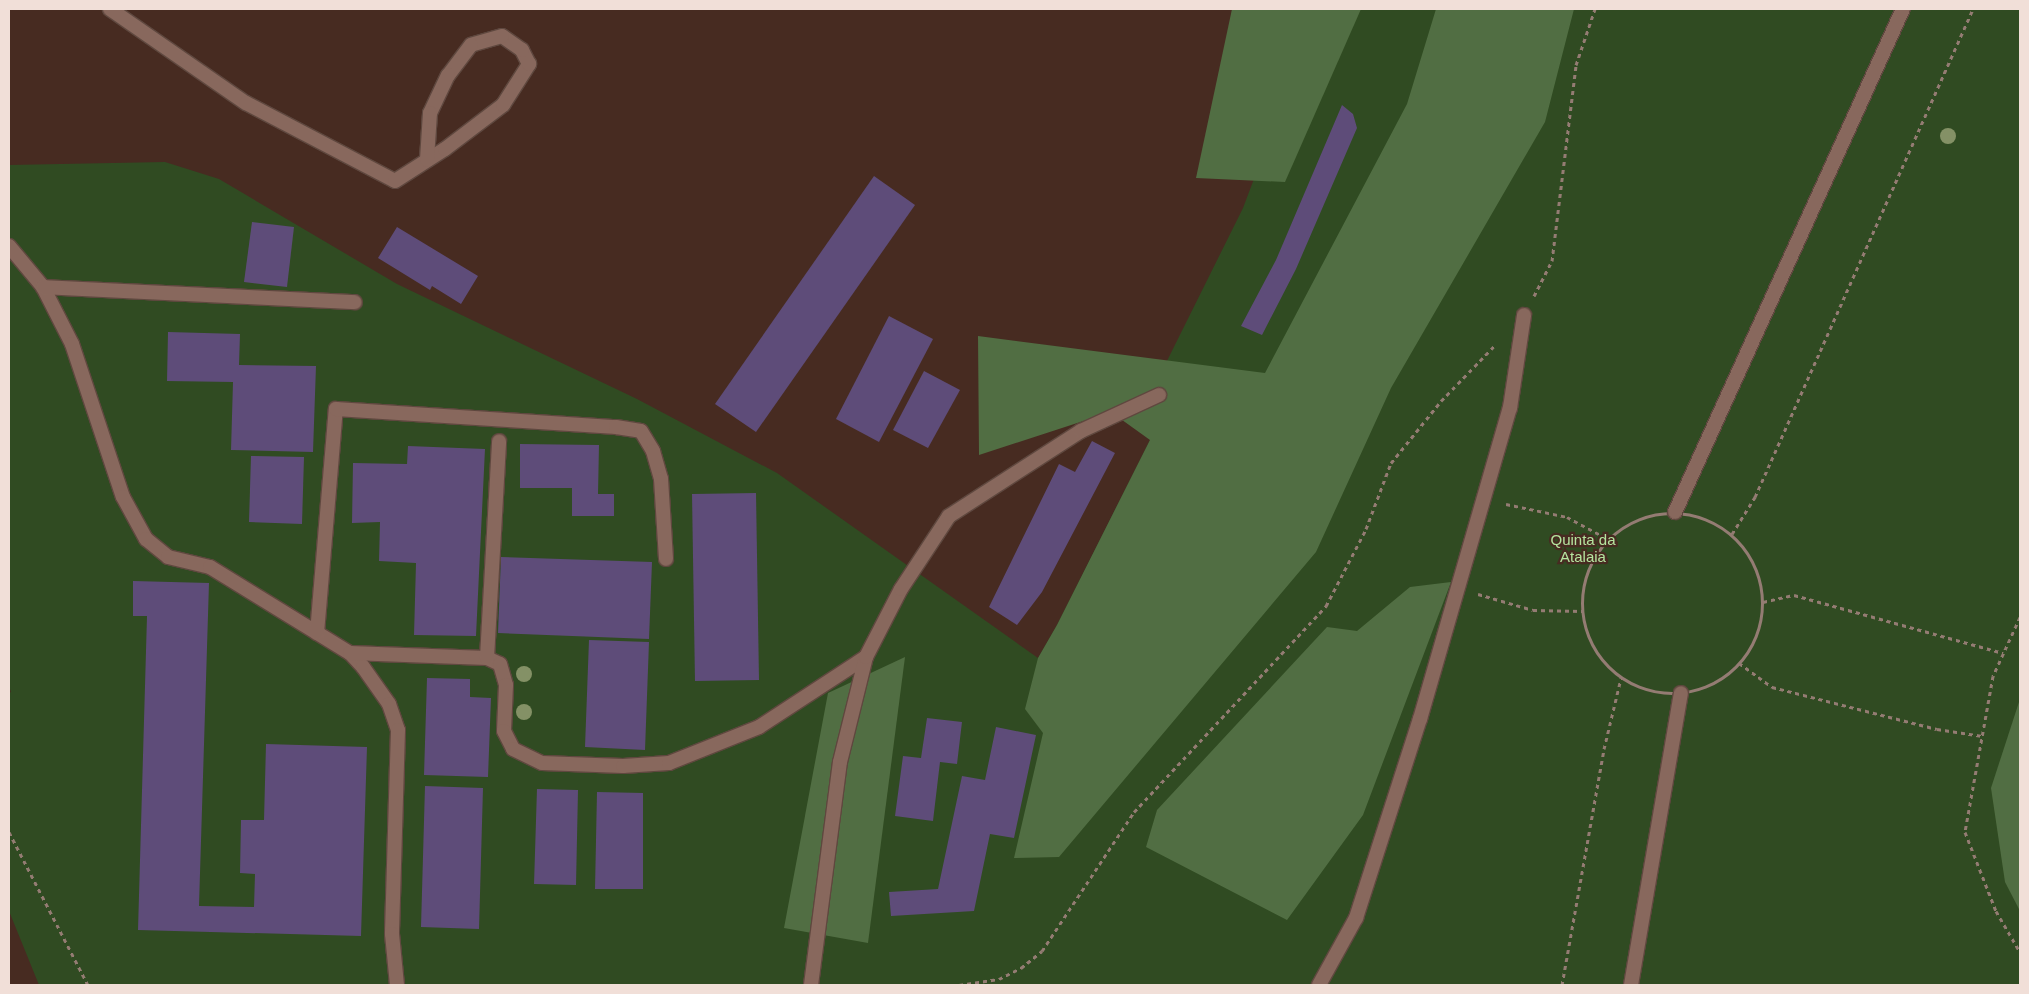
<!DOCTYPE html>
<html>
<head>
<meta charset="utf-8">
<style>
  body { margin:0 }
  #map { position:relative; width:2029px; height:994px; overflow:hidden; background:#472b21; font-family:Arial,sans-serif }
  div>[style] { position:absolute }
  .green>* { inset:0; background:#304b22 }
  .forest>* { inset:0; background:#516e43 }
  .building>* { inset:0; background:#5e4c79 }
  .path>* { height:3px; margin-top:-1.5px; transform-origin:0; background:repeating-linear-gradient(90deg,#947c73 0 4px,transparent 0 8px) }
  .path>.ring { margin:-1.5px; padding:0; box-sizing:content-box; background:none; border:3px solid #947c73; border-radius:50% }
  .roads { filter:drop-shadow(1px 0 #5f483f) drop-shadow(-1px 0 #5f483f) drop-shadow(0 1px #5f483f) drop-shadow(0 -1px #5f483f) }
  .service>* { height:14px; margin:-7px; padding:0 7px; transform-origin:7px; border-radius:7px; background:#88685d }
  .trees>* { width:16px; height:16px; margin:-8px; border-radius:50%; background:#849166 }
  span { translate:-50% -50%; white-space:nowrap; text-align:center; line-height:1.15; -webkit-text-stroke:4.5px #472b21; paint-order:stroke }
  .park-label { font-size:15px; color:#b5e49f }
  .frame { position:absolute; inset:0; border:10px solid #f1dfd8; pointer-events:none }
</style>
</head>
<body>
<div id="map">
  <div class="green">
    <div style="clip-path:polygon(1318px 9px,2020px 9px,2020px 985px,39px 985px,9px 911px,9px 693px,11px 692px,9px 686px,9px 165px,165px 162px,219px 179px,397px 284px,637px 399px,777px 473px,1038px 658px,1057px 625px,1150px 440px,1159px 377px,1243px 208px)"></div>
  </div>
  <div class="forest">
    <div style="clip-path:polygon(1232px 9px,1361px 9px,1285px 182px,1196px 178px)"></div>
    <div style="clip-path:polygon(1436px 9px,1574px 9px,1545px 122px,1391px 388px,1316px 552px,1059px 857px,1014px 858px,1043px 733px,1025px 709px,1038px 658px,1057px 625px,1150px 440px,1111px 412px,979px 455px,978px 336px,1265px 373px,1407px 104px)"></div>
    <div style="clip-path:polygon(1451px 582px,1363px 815px,1287px 920px,1146px 847px,1157px 810px,1327px 627px,1357px 631px,1410px 587px)"></div>
    <div style="clip-path:polygon(905px 657px,868px 943px,784px 928px,828px 693px)"></div>
    <div style="clip-path:polygon(2020px 699px,2020px 911px,2005px 882px,1991px 788px)"></div>
  </div>
  <div class="building">
    <div style="clip-path:polygon(1342px 105px,1353px 114px,1357px 128px,1296px 269px,1262px 335px,1241px 326px,1276px 260px)"></div>
    <div style="clip-path:polygon(874px 176px,915px 205px,756px 432px,715px 404px)"></div>
    <div style="clip-path:polygon(252px 222px,294px 227px,287px 287px,244px 282px)"></div>
    <div style="clip-path:polygon(397px 227px,478px 276px,461px 304px,432px 286px,430px 290px,378px 258px)"></div>
    <div style="clip-path:polygon(889px 316px,933px 339px,879px 442px,836px 419px)"></div>
    <div style="clip-path:polygon(168px 332px,240px 334px,239px 365px,316px 366px,313px 452px,231px 450px,233px 382px,167px 381px)"></div>
    <div style="clip-path:polygon(924px 371px,960px 390px,928px 448px,893px 430px)"></div>
    <div style="clip-path:polygon(1092px 441px,1115px 453px,1042px 592px,1017px 625px,989px 607px,1059px 464px,1075px 472px)"></div>
    <div style="clip-path:polygon(520px 444px,599px 445px,598px 494px,614px 494px,614px 516px,572px 516px,572px 488px,520px 488px)"></div>
    <div style="clip-path:polygon(408px 446px,485px 449px,476px 636px,414px 635px,416px 563px,379px 561px,380px 522px,352px 523px,353px 463px,407px 464px)"></div>
    <div style="clip-path:polygon(251px 456px,304px 457px,302px 524px,249px 522px)"></div>
    <div style="clip-path:polygon(756px 493px,759px 680px,695px 681px,692px 494px)"></div>
    <div style="clip-path:polygon(501px 557px,652px 562px,649px 639px,498px 633px)"></div>
    <div style="clip-path:polygon(133px 581px,209px 583px,199px 906px,254px 907px,255px 874px,240px 873px,241px 820px,264px 820px,266px 744px,367px 747px,361px 936px,138px 930px,147px 616px,133px 616px)"></div>
    <div style="clip-path:polygon(589px 640px,649px 642px,645px 750px,585px 747px)"></div>
    <div style="clip-path:polygon(427px 678px,470px 679px,470px 697px,491px 698px,488px 777px,424px 775px)"></div>
    <div style="clip-path:polygon(927px 718px,962px 722px,957px 764px,940px 762px,933px 821px,895px 816px,903px 756px,921px 758px)"></div>
    <div style="clip-path:polygon(996px 727px,1036px 735px,1014px 838px,990px 834px,974px 911px,891px 916px,889px 892px,938px 889px,962px 776px,985px 780px)"></div>
    <div style="clip-path:polygon(425px 786px,483px 788px,479px 929px,421px 927px)"></div>
    <div style="clip-path:polygon(537px 789px,578px 790px,576px 885px,534px 884px)"></div>
    <div style="clip-path:polygon(597px 792px,643px 793px,643px 889px,595px 889px)"></div>
  </div>
  <div class="path">
    <div style="left:1534px;top:296px;width:39px;rotate:-63deg"></div>
    <div style="left:1552px;top:261px;width:197px;rotate:-83deg"></div>
    <div style="left:1576px;top:65px;width:59px;rotate:-71.3deg"></div>
    <div style="left:1506px;top:504px;width:62px;rotate:12deg"></div>
    <div style="left:1567px;top:517px;width:47px;rotate:28.2deg"></div>
    <div class="ring" style="left:1582px;top:513px;width:177px;height:177px"></div>
    <div style="left:1732px;top:534px;width:44px;rotate:-58.1deg"></div>
    <div style="left:1755px;top:497px;width:534px;rotate:-65.93deg"></div>
    <div style="left:1478px;top:594px;width:57px;rotate:16.2deg"></div>
    <div style="left:1533px;top:610px;width:49px;rotate:1.2deg"></div>
    <div style="left:1763px;top:602px;width:32px;rotate:-13deg"></div>
    <div style="left:1794px;top:595px;width:217px;rotate:15.5deg"></div>
    <div style="left:2020px;top:617px;width:65px;rotate:114.6deg"></div>
    <div style="left:1993px;top:676px;width:158px;rotate:100.2deg"></div>
    <div style="left:1965px;top:832px;width:85px;rotate:68.6deg"></div>
    <div style="left:1996px;top:911px;width:48px;rotate:59.7deg"></div>
    <div style="left:1739px;top:663px;width:41px;rotate:36deg"></div>
    <div style="left:1772px;top:687px;width:170px;rotate:14.3deg"></div>
    <div style="left:1937px;top:729px;width:46px;rotate:8.8deg"></div>
    <div style="left:9px;top:832px;width:172px;rotate:62.7deg"></div>
    <div style="left:959px;top:985px;width:40px;rotate:-8.5deg"></div>
    <div style="left:999px;top:979px;width:25px;rotate:-27deg"></div>
    <div style="left:1021px;top:968px;width:27px;rotate:-39deg"></div>
    <div style="left:1042px;top:951px;width:167px;rotate:-56.5deg"></div>
    <div style="left:1134px;top:812px;width:282px;rotate:-47deg"></div>
    <div style="left:1326px;top:606px;width:87px;rotate:-62.5deg"></div>
    <div style="left:1366px;top:529px;width:71px;rotate:-69.3deg"></div>
    <div style="left:1391px;top:463px;width:80px;rotate:-51.1deg"></div>
    <div style="left:1441px;top:401px;width:79px;rotate:-46deg"></div>
    <div style="left:1562px;top:985px;width:240px;rotate:-79.9deg"></div>
    <div style="left:1604px;top:749px;width:73px;rotate:-76.5deg"></div>
  </div>
  <div class="roads">
    <div class="service">
      <div style="left:110px;top:9px;width:165px;rotate:34.7deg"></div>
      <div style="left:246px;top:103px;width:168px;rotate:27.6deg"></div>
      <div style="left:395px;top:181px;width:59px;rotate:-32.6deg"></div>
      <div style="left:445px;top:149px;width:73px;rotate:-37.2deg"></div>
      <div style="left:503px;top:105px;width:49px;rotate:-57.6deg"></div>
      <div style="left:529px;top:64px;width:16px;rotate:-117deg"></div>
      <div style="left:522px;top:50px;width:24px;rotate:-145deg"></div>
      <div style="left:502px;top:36px;width:32px;rotate:164deg"></div>
      <div style="left:471px;top:45px;width:38px;rotate:127deg"></div>
      <div style="left:448px;top:75px;width:42px;rotate:115.3deg"></div>
      <div style="left:430px;top:113px;width:47px;rotate:93.7deg"></div>
      <div style="left:9px;top:246px;width:53px;rotate:50.3deg"></div>
      <div style="left:43px;top:287px;width:64px;rotate:63deg"></div>
      <div style="left:72px;top:344px;width:161px;rotate:71.6deg"></div>
      <div style="left:123px;top:497px;width:48px;rotate:61.3deg"></div>
      <div style="left:146px;top:539px;width:28px;rotate:39deg"></div>
      <div style="left:168px;top:557px;width:43px;rotate:13.4deg"></div>
      <div style="left:210px;top:567px;width:164px;rotate:31.6deg"></div>
      <div style="left:350px;top:653px;width:19px;rotate:47deg"></div>
      <div style="left:363px;top:667px;width:45px;rotate:54.9deg"></div>
      <div style="left:389px;top:704px;width:28px;rotate:71deg"></div>
      <div style="left:398px;top:730px;width:204px;rotate:91.7deg"></div>
      <div style="left:392px;top:934px;width:51px;rotate:84.4deg"></div>
      <div style="left:43px;top:287px;width:312px;rotate:2.8deg"></div>
      <div style="left:1675px;top:512px;width:552px;rotate:-65.62deg"></div>
      <div style="left:317px;top:633px;width:225px;rotate:-85.2deg"></div>
      <div style="left:336px;top:409px;width:281px;rotate:3.7deg"></div>
      <div style="left:616px;top:427px;width:25px;rotate:9deg"></div>
      <div style="left:641px;top:431px;width:23px;rotate:59deg"></div>
      <div style="left:653px;top:451px;width:29px;rotate:74deg"></div>
      <div style="left:661px;top:479px;width:80px;rotate:86.4deg"></div>
      <div style="left:350px;top:653px;width:137px;rotate:2.1deg"></div>
      <div style="left:487px;top:658px;width:14px;rotate:25deg"></div>
      <div style="left:500px;top:664px;width:22px;rotate:74deg"></div>
      <div style="left:506px;top:685px;width:46px;rotate:92.5deg"></div>
      <div style="left:504px;top:731px;width:20px;rotate:63deg"></div>
      <div style="left:513px;top:749px;width:32px;rotate:26deg"></div>
      <div style="left:542px;top:763px;width:81px;rotate:2.1deg"></div>
      <div style="left:623px;top:766px;width:46px;rotate:-3.7deg"></div>
      <div style="left:669px;top:763px;width:97px;rotate:-21.8deg"></div>
      <div style="left:759px;top:727px;width:128px;rotate:-33.2deg"></div>
      <div style="left:487px;top:658px;width:217px;rotate:-86.8deg"></div>
      <div style="left:811px;top:985px;width:225px;rotate:-82.6deg"></div>
      <div style="left:840px;top:762px;width:108px;rotate:-76.1deg"></div>
      <div style="left:866px;top:657px;width:76px;rotate:-62.8deg"></div>
      <div style="left:901px;top:589px;width:87px;rotate:-56.7deg"></div>
      <div style="left:949px;top:516px;width:157px;rotate:-32.8deg"></div>
      <div style="left:1081px;top:431px;width:86px;rotate:-24.8deg"></div>
      <div style="left:1319px;top:985px;width:77px;rotate:-61.1deg"></div>
      <div style="left:1356px;top:918px;width:209px;rotate:-72.2deg"></div>
      <div style="left:1420px;top:719px;width:324px;rotate:-73.9deg"></div>
      <div style="left:1510px;top:408px;width:94px;rotate:-81.4deg"></div>
      <div style="left:1631px;top:985px;width:296px;rotate:-80.3deg"></div>
    </div>
  </div>
  <div class="trees">
    <div style="left:1948px;top:136px"></div>
    <div style="left:524px;top:674px"></div>
    <div style="left:524px;top:712px"></div>
  </div>
  <div class="park-label">
    <span style="left:1583px;top:548px">Quinta da<br>Atalaia</span>
  </div>
  <div class="frame"></div>
</div>
</body>
</html>
